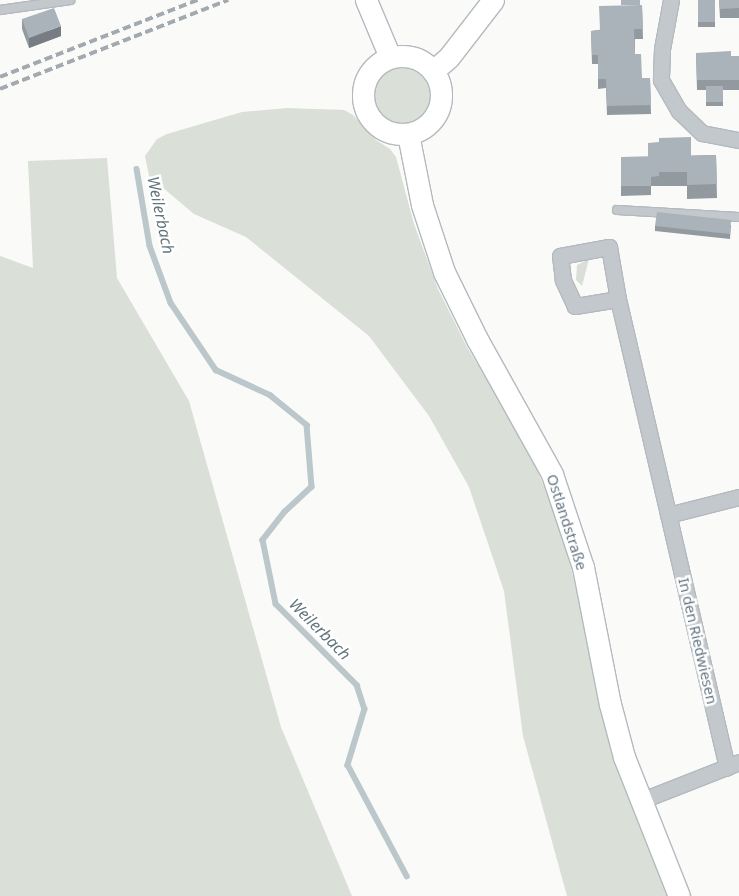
<!DOCTYPE html>
<html>
<head>
<meta charset="utf-8">
<style>
  body { margin:0 }
  #map { position:relative; width:739px; height:896px; overflow:hidden; background:#fafaf8; font-family:"Noto Sans",sans-serif }
  div>[style] { position:absolute }
  .green>* { inset:0; background:#dadfd7 }
  .round { border-radius:50% }
  .stream>* { height:5.5px; margin:-2.75px; padding:0 2.75px; transform-origin:2.75px; border-radius:2.75px; background:#bbc7cb }
  .roads { filter:drop-shadow(1px 0 #b3babf) drop-shadow(-1px 0 #b3babf) drop-shadow(0 1px #b3babf) drop-shadow(0 -1px #b3babf) }
  .lane>* { height:8px; margin:-4px; padding:0 4px; transform-origin:4px; border-radius:4px; background:#c3c8cc }
  .street>* { height:15px; margin:-7.5px; padding:0 7.5px; transform-origin:7.5px; border-radius:7.5px; background:#c3c8cc }
  .secondary>* { height:21px; margin:-10.5px; padding:0 10.5px; transform-origin:10.5px; border-radius:10.5px; background:#fff }
  .secondary>.ring { margin:-10.5px; padding:0; box-sizing:content-box; background:none; border:21px solid #fff; border-radius:50% }
  .rail>* { height:4px; margin-top:-2px; transform-origin:0; background:repeating-linear-gradient(90deg,#a2aab0 0 8px,transparent 0 12px) }
  .wall>* { inset:0; background:#929a9f }
  .shaded-wall>* { inset:0; background:#777d82 }
  .building>* { inset:0; background:#aab3b9 }
  span { translate:-50% -50%; white-space:nowrap; text-align:center; line-height:1.15; -webkit-text-stroke:5px #fff; paint-order:stroke }
  .street-label { font-size:15px; color:#657683 }
  .water-label { font-size:16px; color:#60757c; font-style:italic }
</style>
</head>
<body>
<div id="map">
  <div class="green">
    <div class="round" style="left:374px;top:68px;width:56px;height:56px"></div>
    <div style="clip-path:polygon(287px 108px,344px 110px,353px 115px,376px 140px,390px 149px,396px 157px,414px 224px,438px 289px,467px 347px,526px 444px,557px 517px,575px 583px,617px 767px,667px 896px,567px 896px,523px 736px,504px 591px,469px 487px,429px 416px,369px 336px,246px 237px,194px 214px,149px 176px,145px 156px,157px 139px,167px 134px,242px 112px)"></div>
    <div style="clip-path:polygon(107px 158px,117px 278px,189px 401px,281px 727px,352px 896px,0 896px,0 256px,33px 268px,28px 161px)"></div>
    <div style="clip-path:polygon(589px 259px,582px 286px,576px 280px,577px 265px)"></div>
  </div>
  <div class="stream">
    <div style="left:137px;top:169px;width:78px;rotate:80.4deg"></div>
    <div style="left:150px;top:246px;width:61px;rotate:69.8deg"></div>
    <div style="left:171px;top:303px;width:81px;rotate:56.1deg"></div>
    <div style="left:216px;top:370px;width:60px;rotate:24.8deg"></div>
    <div style="left:270px;top:395px;width:48px;rotate:39deg"></div>
    <div style="left:307px;top:425px;width:62px;rotate:85.4deg"></div>
    <div style="left:312px;top:487px;width:37px;rotate:137deg"></div>
    <div style="left:285px;top:512px;width:36px;rotate:128deg"></div>
    <div style="left:263px;top:540px;width:65px;rotate:78.5deg"></div>
    <div style="left:276px;top:604px;width:115px;rotate:45deg"></div>
    <div style="left:357px;top:685px;width:25px;rotate:72deg"></div>
    <div style="left:365px;top:709px;width:59px;rotate:106.9deg"></div>
    <div style="left:348px;top:765px;width:126px;rotate:62deg"></div>
  </div>
  <div class="roads">
    <div class="lane">
      <div style="left:0;top:10px;width:71px;rotate:-8.1deg"></div>
      <div style="left:617px;top:210px;width:122px;rotate:3.3deg"></div>
    </div>
    <div class="street">
      <div style="left:671px;top:0;width:50px;rotate:100.4deg"></div>
      <div style="left:662px;top:49px;width:31px;rotate:92deg"></div>
      <div style="left:661px;top:80px;width:36px;rotate:60deg"></div>
      <div style="left:679px;top:111px;width:32px;rotate:44deg"></div>
      <div style="left:702px;top:133px;width:38px;rotate:11deg"></div>
      <div style="left:618px;top:299px;width:44px;rotate:170.8deg"></div>
      <div style="left:575px;top:306px;width:29px;rotate:-115deg"></div>
      <div style="left:563px;top:280px;width:24px;rotate:-97deg"></div>
      <div style="left:560px;top:256px;width:50px;rotate:-10.4deg"></div>
      <div style="left:609px;top:247px;width:53px;rotate:80.2deg"></div>
      <div style="left:618px;top:299px;width:481px;rotate:76.9deg"></div>
      <div style="left:668px;top:515px;width:73px;rotate:-14.2deg"></div>
      <div style="left:640px;top:801px;width:106px;rotate:-21.5deg"></div>
    </div>
    <div class="secondary">
      <div style="left:366px;top:0;width:62px;rotate:67.2deg"></div>
      <div class="ring" style="left:363px;top:56px;width:57px;height:57px"></div>
      <div style="left:433px;top:71px;width:21px;rotate:-41deg"></div>
      <div style="left:449px;top:57px;width:72px;rotate:-52.3deg"></div>
      <div style="left:408px;top:134px;width:72px;rotate:78.8deg"></div>
      <div style="left:422px;top:205px;width:71px;rotate:71.8deg"></div>
      <div style="left:444px;top:272px;width:75px;rotate:63.8deg"></div>
      <div style="left:477px;top:339px;width:154px;rotate:60.9deg"></div>
      <div style="left:552px;top:474px;width:98px;rotate:71.6deg"></div>
      <div style="left:583px;top:567px;width:140px;rotate:78.9deg"></div>
      <div style="left:610px;top:704px;width:55px;rotate:75.2deg"></div>
      <div style="left:624px;top:757px;width:149px;rotate:68.4deg"></div>
    </div>
  </div>
  <div class="rail">
    <div style="left:0;top:77px;width:212px;rotate:-21.3deg"></div>
    <div style="left:0;top:89px;width:245px;rotate:-21.3deg"></div>
  </div>
  <div class="wall">
    <div style="clip-path:polygon(698px 0,715px 0,715px 27px,698px 27px)"></div>
    <div style="clip-path:polygon(719px 0,739px 0,739px 18px,720px 18px)"></div>
    <div style="clip-path:polygon(640px 5px,642px 5px,643px 39px,635px 39px,635px 54px,642px 78px,650px 78px,651px 114px,607px 115px,606px 88px,598px 89px,598px 64px,592px 64px,591px 31px,599px 30px)"></div>
    <div style="clip-path:polygon(22px 19px,61px 36px,29px 48px,22px 29px)"></div>
    <div style="clip-path:polygon(696px 53px,731px 56px,739px 56px,739px 90px,723px 90px,723px 106px,706px 106px,706px 90px,697px 90px)"></div>
    <div style="clip-path:polygon(716px 155px,717px 198px,687px 199px,687px 186px,651px 186px,651px 195px,621px 196px,621px 157px)"></div>
    <div style="clip-path:polygon(731px 225px,730px 239px,655px 231px,655px 226px)"></div>
  </div>
  <div class="shaded-wall">
    <div style="clip-path:polygon(61px 26px,61px 36px,29px 48px,29px 38px)"></div>
  </div>
  <div class="building">
    <div style="clip-path:polygon(621px 0,640px 0,640px 5px,621px 5px)"></div>
    <div style="clip-path:polygon(698px 0,715px 0,715px 22px,698px 22px)"></div>
    <div style="clip-path:polygon(719px 0,739px 0,739px 8px,720px 9px)"></div>
    <div style="clip-path:polygon(642px 5px,643px 29px,634px 29px,635px 54px,641px 54px,642px 78px,650px 78px,651px 105px,607px 106px,606px 79px,598px 79px,598px 55px,592px 55px,591px 31px,600px 30px,599px 6px)"></div>
    <div style="clip-path:polygon(54px 8px,61px 26px,29px 38px,22px 19px)"></div>
    <div style="clip-path:polygon(731px 51px,731px 56px,739px 56px,739px 80px,697px 80px,696px 53px)"></div>
    <div style="clip-path:polygon(706px 86px,723px 86px,723px 102px,706px 102px)"></div>
    <div style="clip-path:polygon(691px 137px,691px 156px,716px 155px,717px 184px,687px 185px,687px 172px,659px 172px,659px 138px)"></div>
    <div style="clip-path:polygon(659px 142px,659px 176px,651px 177px,651px 186px,621px 186px,621px 157px,648px 157px,648px 143px)"></div>
    <div style="clip-path:polygon(657px 212px,731px 220px,730px 234px,655px 226px)"></div>
  </div>
  <div class="street-label">
    <span style="left:567px;top:522px;rotate:72deg">Ostlandstraße</span>
    <span style="left:698px;top:641px;rotate:77deg">In den Riedwiesen</span>
  </div>
  <div class="water-label">
    <span style="left:161px;top:215px;rotate:78deg">Weilerbach</span>
    <span style="left:320px;top:629px;rotate:45deg">Weilerbach</span>
  </div>
</div>
</body>
</html>
